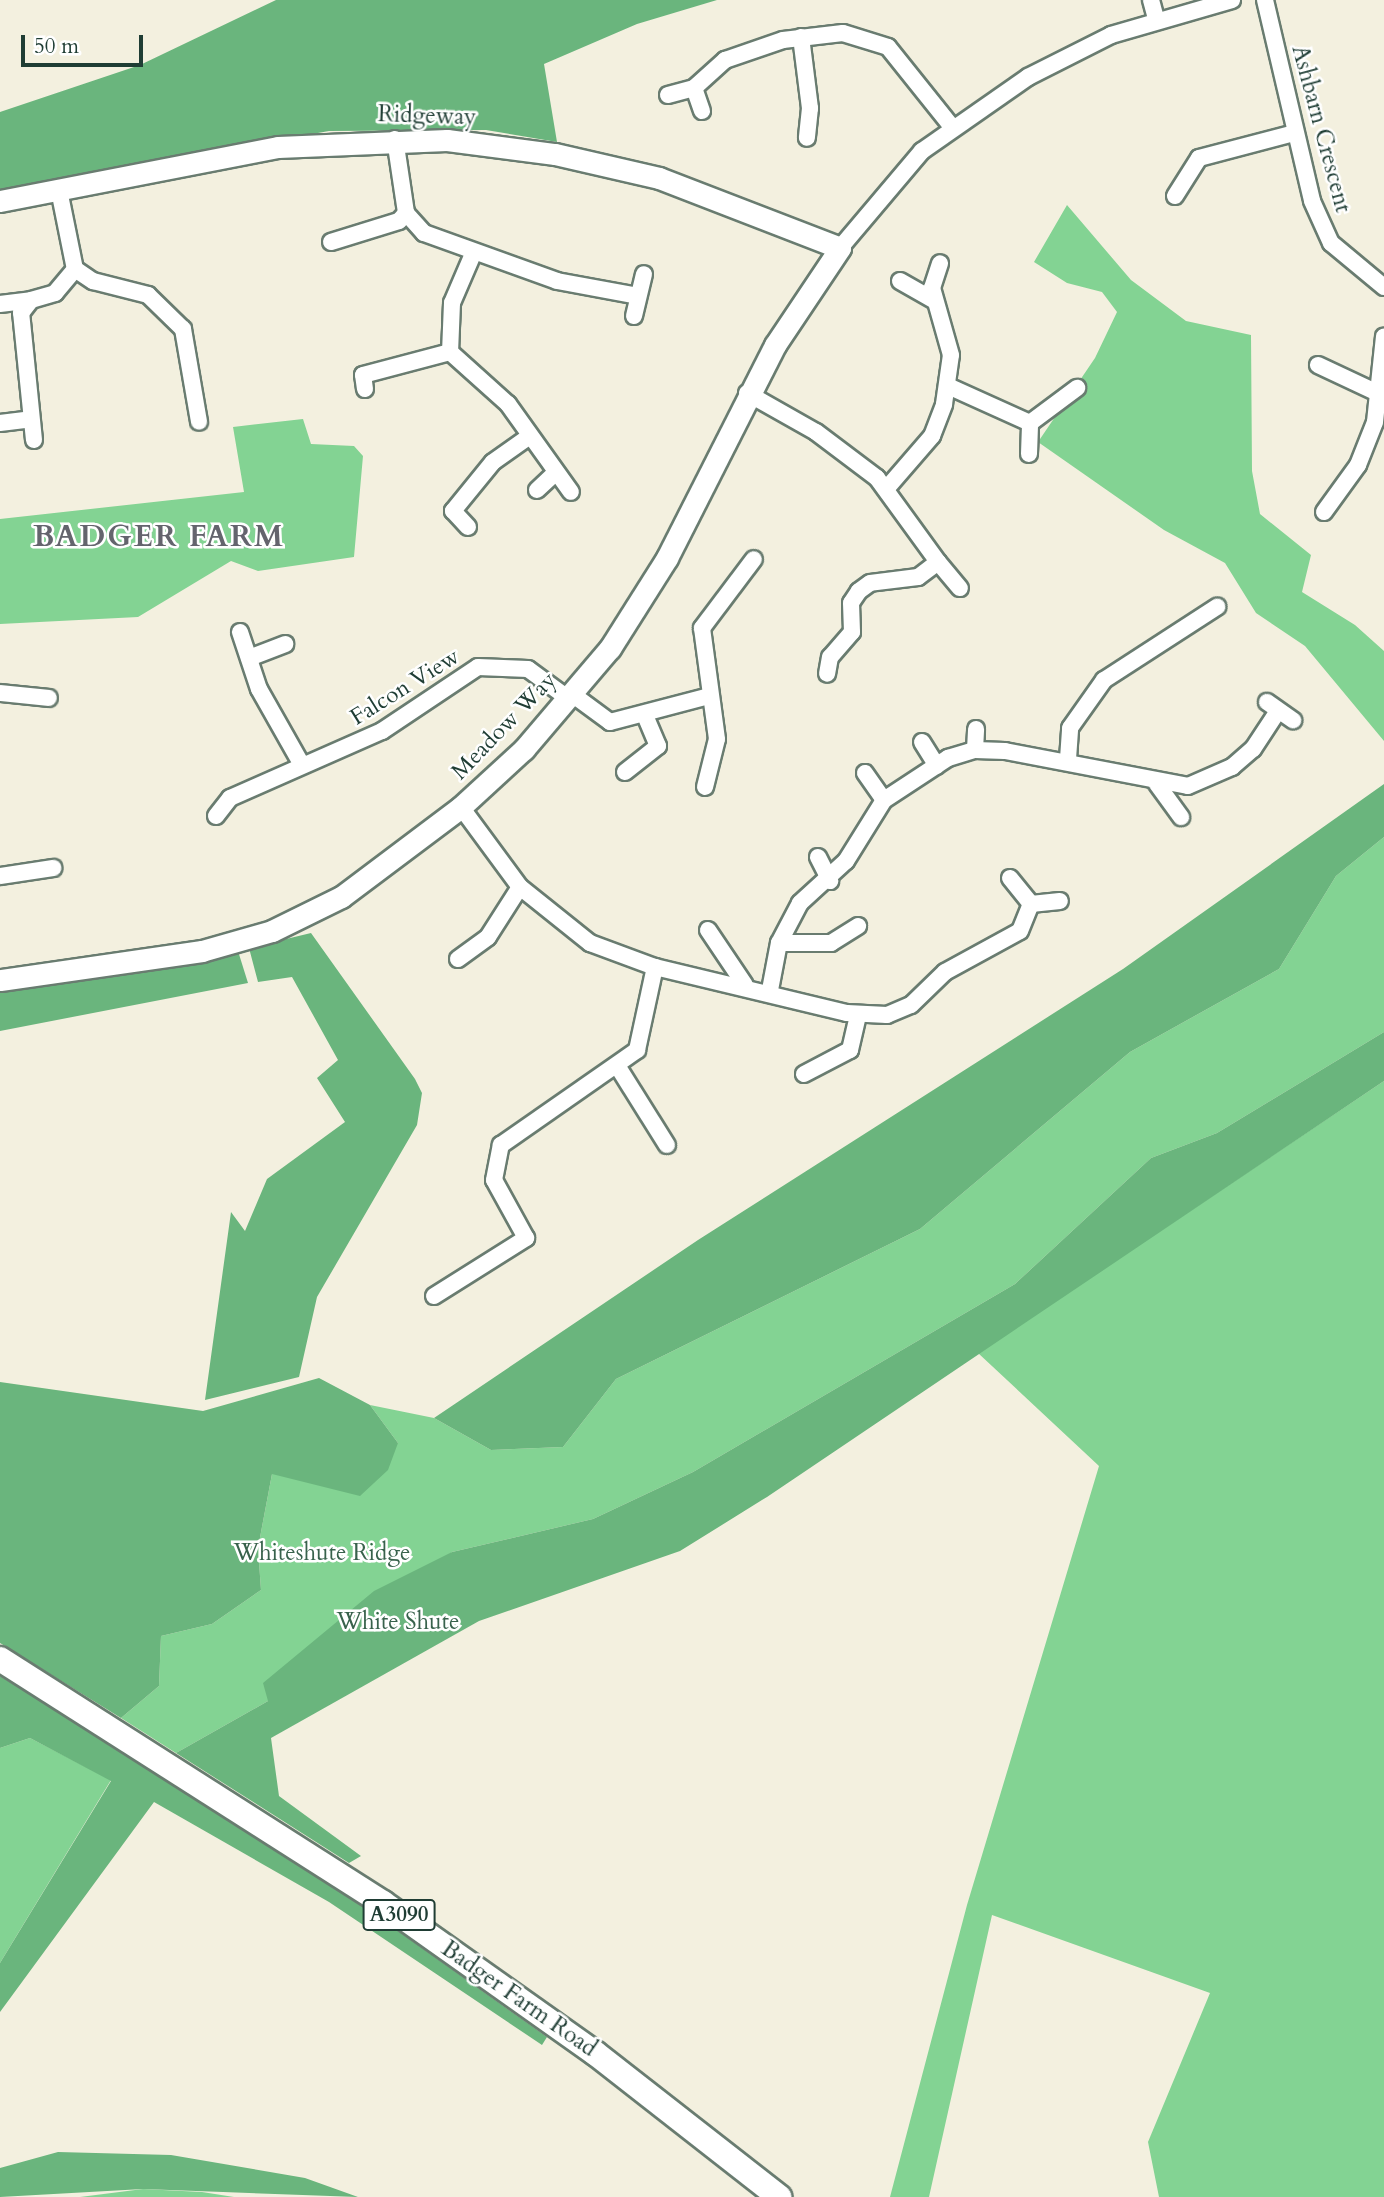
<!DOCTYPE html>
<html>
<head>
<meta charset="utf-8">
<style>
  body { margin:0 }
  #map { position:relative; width:1384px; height:2197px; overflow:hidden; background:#f3f0df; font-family:Cardo,serif }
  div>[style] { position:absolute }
  .green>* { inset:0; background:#83d393 }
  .forest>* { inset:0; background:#6ab57d }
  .roads { filter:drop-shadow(2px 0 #697c70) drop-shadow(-2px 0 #697c70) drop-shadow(0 2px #697c70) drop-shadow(0 -2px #697c70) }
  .street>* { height:16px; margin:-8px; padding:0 8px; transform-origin:8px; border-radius:8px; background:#fff }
  .secondary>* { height:21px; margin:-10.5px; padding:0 10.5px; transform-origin:10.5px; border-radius:10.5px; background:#fff }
  .primary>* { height:24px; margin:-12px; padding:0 12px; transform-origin:12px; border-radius:12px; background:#fff }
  span { translate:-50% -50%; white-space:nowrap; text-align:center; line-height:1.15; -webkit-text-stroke:5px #fff; paint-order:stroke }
  .shield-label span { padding:2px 5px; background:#fff; border:2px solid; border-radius:5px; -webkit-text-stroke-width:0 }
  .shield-label { font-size:21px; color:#1f3d34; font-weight:700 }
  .street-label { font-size:23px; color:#1f3d34 }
  .park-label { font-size:23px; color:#38624c }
  .district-label { font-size:30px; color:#64646d; font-weight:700; letter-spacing:2px }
  .scale { position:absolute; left:21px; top:35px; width:122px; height:32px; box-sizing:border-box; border:4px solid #1f3d34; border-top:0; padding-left:9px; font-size:21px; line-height:24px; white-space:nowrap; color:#1f3d34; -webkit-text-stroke:5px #fff; paint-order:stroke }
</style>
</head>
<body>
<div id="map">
  <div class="green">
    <div style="clip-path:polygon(1067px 205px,1131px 280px,1186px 321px,1251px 335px,1252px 471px,1260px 514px,1311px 555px,1302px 592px,1355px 625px,1384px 651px,1384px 741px,1305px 646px,1256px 613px,1225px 563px,1164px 530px,1038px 442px,1095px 358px,1117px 312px,1102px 292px,1067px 283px,1034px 262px)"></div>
    <div style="clip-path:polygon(303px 419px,311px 444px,354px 446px,363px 456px,354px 557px,258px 571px,231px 561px,138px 617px,0 624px,0 519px,244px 492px,233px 427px)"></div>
    <div style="clip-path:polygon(1384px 837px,1384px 1032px,1217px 1133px,1151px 1158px,1015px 1284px,693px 1472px,593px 1519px,452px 1552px,268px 1701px,176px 1753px,121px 1718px,159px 1686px,161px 1636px,212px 1624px,261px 1590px,258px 1548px,272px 1474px,398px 1443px,370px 1405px,434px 1418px,491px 1450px,563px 1447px,616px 1379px,920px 1229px,1130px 1052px,1279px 969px,1336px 876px)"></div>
    <div style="clip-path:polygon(1384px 1081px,1384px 2197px,1159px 2197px,1148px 2142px,1210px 1993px,992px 1915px,929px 2197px,890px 2197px,967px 1905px,1099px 1466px,978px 1353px)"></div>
    <div style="clip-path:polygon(30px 1738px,111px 1780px,0 1963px,0 1748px)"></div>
    <div style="clip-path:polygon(143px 2189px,202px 2192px,234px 2197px,80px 2197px)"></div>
  </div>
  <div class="forest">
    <div style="clip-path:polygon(276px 0,717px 0,637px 24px,544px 64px,557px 142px,486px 130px,329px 131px,0 190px,0 112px,140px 65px)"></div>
    <div style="clip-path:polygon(1384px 784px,1384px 837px,1336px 876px,1279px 969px,1130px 1052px,920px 1229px,616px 1379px,563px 1447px,491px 1450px,434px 1418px,698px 1240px,1123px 969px)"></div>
    <div style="clip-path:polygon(311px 933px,415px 1079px,422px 1093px,417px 1125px,317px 1297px,299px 1377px,205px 1400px,231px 1212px,245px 1231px,267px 1179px,345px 1122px,317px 1078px,338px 1060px,292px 977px,258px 982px,249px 948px)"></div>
    <div style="clip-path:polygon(238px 951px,248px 983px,0 1031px,0 988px)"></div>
    <div style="clip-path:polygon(1384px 1032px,1384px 1081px,767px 1497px,680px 1551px,479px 1621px,271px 1738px,279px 1796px,361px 1856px,349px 1863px,176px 1753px,268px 1701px,263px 1683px,374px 1591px,452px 1552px,593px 1519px,693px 1472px,1015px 1284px,1151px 1158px,1217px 1133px)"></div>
    <div style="clip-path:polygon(319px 1378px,370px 1405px,398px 1443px,388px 1470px,360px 1496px,272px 1474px,258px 1548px,261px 1590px,212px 1624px,161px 1636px,159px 1686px,121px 1718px,0 1643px,0 1382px,203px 1411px)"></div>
    <div style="clip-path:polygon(0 1676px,276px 1844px,547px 2037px,542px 2045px,329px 1902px,154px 1802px,0 2012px,0 1963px,111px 1781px,30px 1738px,0 1748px)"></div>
    <div style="clip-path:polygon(58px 2152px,171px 2155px,305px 2178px,358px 2197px,143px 2189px,0 2197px,0 2168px)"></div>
  </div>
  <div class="roads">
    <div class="street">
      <div style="left:1151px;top:0;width:20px;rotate:75deg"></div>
      <div style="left:1265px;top:0;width:206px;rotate:76.8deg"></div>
      <div style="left:1312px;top:201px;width:46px;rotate:65.7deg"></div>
      <div style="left:1331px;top:243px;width:69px;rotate:39.7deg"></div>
      <div style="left:801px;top:37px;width:72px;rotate:82.8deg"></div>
      <div style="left:810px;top:108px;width:30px;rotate:96deg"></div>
      <div style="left:668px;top:95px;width:27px;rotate:-15deg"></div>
      <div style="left:702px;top:111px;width:24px;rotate:-109deg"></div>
      <div style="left:694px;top:88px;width:42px;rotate:-42.1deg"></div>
      <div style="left:725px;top:60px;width:61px;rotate:-19deg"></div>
      <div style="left:783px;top:40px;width:60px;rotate:-6.7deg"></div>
      <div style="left:843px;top:33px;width:47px;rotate:17.3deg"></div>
      <div style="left:888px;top:47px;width:104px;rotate:51.3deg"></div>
      <div style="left:395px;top:139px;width:75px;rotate:81.5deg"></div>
      <div style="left:406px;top:213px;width:27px;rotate:48deg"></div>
      <div style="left:424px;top:233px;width:141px;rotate:19.8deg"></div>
      <div style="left:557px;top:281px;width:82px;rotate:10.5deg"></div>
      <div style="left:59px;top:190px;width:81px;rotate:78.6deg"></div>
      <div style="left:75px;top:269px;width:22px;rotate:34deg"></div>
      <div style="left:93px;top:281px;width:57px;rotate:14.3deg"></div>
      <div style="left:148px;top:295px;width:49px;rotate:44.2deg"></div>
      <div style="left:183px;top:329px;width:94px;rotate:80.2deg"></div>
      <div style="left:1175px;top:196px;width:45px;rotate:-57.7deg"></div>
      <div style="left:1199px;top:158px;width:98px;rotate:-14.7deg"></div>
      <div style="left:331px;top:242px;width:71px;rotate:-17.2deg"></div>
      <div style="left:399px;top:221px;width:11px;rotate:-49deg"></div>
      <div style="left:840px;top:248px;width:127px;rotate:-49.8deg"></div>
      <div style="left:922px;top:151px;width:129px;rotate:-34.9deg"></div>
      <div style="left:1028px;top:77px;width:93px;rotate:-26.8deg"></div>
      <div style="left:1111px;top:35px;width:126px;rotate:-16.1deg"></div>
      <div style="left:473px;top:254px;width:53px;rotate:113.2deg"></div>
      <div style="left:452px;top:303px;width:49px;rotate:92.3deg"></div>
      <div style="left:450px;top:352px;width:78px;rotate:41.9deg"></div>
      <div style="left:508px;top:404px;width:108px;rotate:54.4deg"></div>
      <div style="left:900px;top:281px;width:40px;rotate:29.7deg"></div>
      <div style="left:0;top:304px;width:31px;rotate:-7deg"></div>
      <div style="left:634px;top:316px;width:43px;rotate:-76.6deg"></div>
      <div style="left:1318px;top:365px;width:73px;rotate:25.2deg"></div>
      <div style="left:948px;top:386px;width:90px;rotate:24.3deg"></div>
      <div style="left:1030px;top:423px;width:59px;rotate:-36.7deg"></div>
      <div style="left:365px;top:389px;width:14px;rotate:-98deg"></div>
      <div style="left:363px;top:375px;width:90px;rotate:-14.8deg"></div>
      <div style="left:747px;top:393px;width:79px;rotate:29.5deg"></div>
      <div style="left:816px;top:432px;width:76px;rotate:37deg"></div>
      <div style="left:877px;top:478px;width:104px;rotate:54deg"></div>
      <div style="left:938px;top:562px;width:25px;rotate:143deg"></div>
      <div style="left:918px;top:577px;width:48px;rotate:172.9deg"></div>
      <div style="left:870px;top:583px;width:14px;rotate:144deg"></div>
      <div style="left:859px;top:591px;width:14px;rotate:124deg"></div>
      <div style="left:851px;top:603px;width:29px;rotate:88deg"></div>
      <div style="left:852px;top:632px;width:33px;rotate:131deg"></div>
      <div style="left:830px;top:657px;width:17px;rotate:100deg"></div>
      <div style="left:0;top:423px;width:31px;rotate:-7deg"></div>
      <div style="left:34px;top:440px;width:128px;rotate:-95.8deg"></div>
      <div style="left:21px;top:313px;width:16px;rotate:-52deg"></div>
      <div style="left:31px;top:300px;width:25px;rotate:-16deg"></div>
      <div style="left:55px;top:293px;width:31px;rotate:-50deg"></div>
      <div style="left:1029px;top:454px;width:31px;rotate:-88deg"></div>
      <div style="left:887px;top:488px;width:69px;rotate:-49.1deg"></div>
      <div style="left:932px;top:436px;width:34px;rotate:-69deg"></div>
      <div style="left:944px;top:404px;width:49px;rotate:-81.9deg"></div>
      <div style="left:951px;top:355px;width:70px;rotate:-105.8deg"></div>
      <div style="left:932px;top:288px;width:26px;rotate:-72deg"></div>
      <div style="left:537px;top:490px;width:25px;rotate:-43deg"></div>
      <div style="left:1324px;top:512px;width:58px;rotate:-54.1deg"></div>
      <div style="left:1358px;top:465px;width:46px;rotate:-68.4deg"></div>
      <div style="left:1375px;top:422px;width:86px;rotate:-84deg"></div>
      <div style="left:468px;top:527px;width:22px;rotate:-133deg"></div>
      <div style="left:453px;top:511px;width:63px;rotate:-50.8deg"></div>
      <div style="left:493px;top:462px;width:42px;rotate:-35.2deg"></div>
      <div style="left:938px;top:562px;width:34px;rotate:50deg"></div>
      <div style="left:240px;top:632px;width:60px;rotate:71.6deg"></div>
      <div style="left:259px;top:689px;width:87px;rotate:60.5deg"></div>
      <div style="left:249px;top:658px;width:39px;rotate:-21deg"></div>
      <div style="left:0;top:693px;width:49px;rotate:5.8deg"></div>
      <div style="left:572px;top:694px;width:47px;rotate:36.4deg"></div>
      <div style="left:610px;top:722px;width:102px;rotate:-14.7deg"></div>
      <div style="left:1267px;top:702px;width:32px;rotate:35deg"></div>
      <div style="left:922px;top:742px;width:28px;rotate:58deg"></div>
      <div style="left:975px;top:750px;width:21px;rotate:-87deg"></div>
      <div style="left:1068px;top:759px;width:31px;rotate:-86deg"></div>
      <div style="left:1070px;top:728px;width:59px;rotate:-54.7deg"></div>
      <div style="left:1104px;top:680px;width:135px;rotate:-32.9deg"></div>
      <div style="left:625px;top:772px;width:42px;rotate:-38.2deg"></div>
      <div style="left:658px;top:746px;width:34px;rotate:-113deg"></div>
      <div style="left:865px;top:773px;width:33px;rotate:55deg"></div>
      <div style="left:1157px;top:784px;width:41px;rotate:54deg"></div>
      <div style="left:705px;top:787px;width:49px;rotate:-76deg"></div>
      <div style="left:717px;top:739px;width:112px;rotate:-97.7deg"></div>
      <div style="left:702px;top:628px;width:86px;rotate:-53deg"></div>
      <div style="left:461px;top:807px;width:99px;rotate:53.6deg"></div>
      <div style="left:520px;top:887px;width:90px;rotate:38.7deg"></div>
      <div style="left:590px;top:943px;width:69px;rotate:20.3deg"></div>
      <div style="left:655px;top:967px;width:197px;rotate:13.5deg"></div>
      <div style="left:847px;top:1013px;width:40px;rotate:2.9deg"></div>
      <div style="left:887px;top:1015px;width:26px;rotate:-23deg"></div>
      <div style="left:911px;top:1005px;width:47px;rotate:-44.1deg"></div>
      <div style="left:945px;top:972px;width:85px;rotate:-28.7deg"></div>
      <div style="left:1020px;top:931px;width:29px;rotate:-68deg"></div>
      <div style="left:216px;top:816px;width:23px;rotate:-52deg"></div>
      <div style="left:230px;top:798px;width:166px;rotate:-23.8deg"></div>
      <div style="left:382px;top:731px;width:115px;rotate:-33.7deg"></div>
      <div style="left:478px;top:667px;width:50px;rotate:2.3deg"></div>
      <div style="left:528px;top:669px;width:51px;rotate:36.2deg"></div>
      <div style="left:818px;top:857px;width:27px;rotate:63deg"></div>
      <div style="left:0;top:876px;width:54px;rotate:-8.6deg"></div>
      <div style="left:1010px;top:878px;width:33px;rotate:51deg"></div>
      <div style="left:1031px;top:904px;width:29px;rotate:-6deg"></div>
      <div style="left:708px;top:930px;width:66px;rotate:56.1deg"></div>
      <div style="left:779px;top:943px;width:52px"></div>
      <div style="left:831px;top:943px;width:32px;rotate:-32deg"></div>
      <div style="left:458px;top:959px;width:37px;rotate:-36deg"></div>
      <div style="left:488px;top:937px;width:59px;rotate:-57.4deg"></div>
      <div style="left:770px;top:990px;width:48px;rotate:-79.2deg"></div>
      <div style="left:779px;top:943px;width:45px;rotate:-62.3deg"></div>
      <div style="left:800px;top:903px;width:62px;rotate:-42.4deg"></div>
      <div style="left:846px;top:861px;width:72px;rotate:-58.1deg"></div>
      <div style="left:884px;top:800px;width:77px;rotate:-33.3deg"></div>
      <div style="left:948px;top:758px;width:28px;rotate:-17deg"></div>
      <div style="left:975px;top:750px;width:30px;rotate:2deg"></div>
      <div style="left:1005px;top:751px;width:186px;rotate:10.8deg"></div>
      <div style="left:1188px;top:786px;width:48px;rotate:-23.4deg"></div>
      <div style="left:1232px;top:767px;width:28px;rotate:-41deg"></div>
      <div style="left:1253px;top:749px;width:45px;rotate:-56.7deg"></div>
      <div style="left:618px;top:1067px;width:92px;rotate:57.9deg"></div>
      <div style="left:804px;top:1074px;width:52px;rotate:-27.6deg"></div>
      <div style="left:850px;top:1050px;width:37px;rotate:-77deg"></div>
      <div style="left:434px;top:1296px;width:109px;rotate:-32.2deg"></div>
      <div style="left:526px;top:1238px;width:66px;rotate:-118.9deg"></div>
      <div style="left:494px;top:1180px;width:36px;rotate:-79deg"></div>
      <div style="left:501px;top:1145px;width:166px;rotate:-34.9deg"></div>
      <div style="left:637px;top:1050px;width:85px;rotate:-77.8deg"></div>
    </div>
    <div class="secondary">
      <div style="left:0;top:201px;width:283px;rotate:-11deg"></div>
      <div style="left:278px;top:147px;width:169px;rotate:-2.4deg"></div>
      <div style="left:447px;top:140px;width:109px;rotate:7.4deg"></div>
      <div style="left:555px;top:154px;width:107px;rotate:13deg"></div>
      <div style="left:659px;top:178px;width:194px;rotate:21.1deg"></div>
      <div style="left:840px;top:248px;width:117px;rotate:123.8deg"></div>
      <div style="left:775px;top:345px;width:239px;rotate:116.9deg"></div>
      <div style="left:667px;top:558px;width:107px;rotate:122.3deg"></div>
      <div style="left:610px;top:648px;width:133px;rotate:130.4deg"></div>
      <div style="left:524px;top:749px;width:86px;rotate:137.4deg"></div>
      <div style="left:461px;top:807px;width:150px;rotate:143.1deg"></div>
      <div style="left:341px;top:897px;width:77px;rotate:153.8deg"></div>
      <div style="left:272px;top:931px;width:73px;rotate:164.1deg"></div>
      <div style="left:202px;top:951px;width:204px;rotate:171.8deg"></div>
    </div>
    <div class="primary">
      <div style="left:0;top:1659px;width:454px;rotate:32.5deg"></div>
      <div style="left:383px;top:1903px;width:260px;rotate:35.3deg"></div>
      <div style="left:595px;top:2053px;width:234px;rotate:38deg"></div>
    </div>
  </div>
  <div class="shield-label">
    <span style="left:399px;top:1915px">A3090</span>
  </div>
  <div class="street-label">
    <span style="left:427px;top:116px;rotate:2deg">Ridgeway</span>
    <span style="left:1321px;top:129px;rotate:75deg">Ashbarn Crescent</span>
    <span style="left:405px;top:687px;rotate:-32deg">Falcon View</span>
    <span style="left:504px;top:726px;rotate:-46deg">Meadow Way</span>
    <span style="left:519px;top:1999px;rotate:35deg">Badger Farm Road</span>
  </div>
  <div class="park-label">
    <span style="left:322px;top:1553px">Whiteshute Ridge</span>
    <span style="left:398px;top:1622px">White Shute</span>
  </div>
  <div class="district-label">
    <span style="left:159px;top:537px">BADGER FARM</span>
  </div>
  <div class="scale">50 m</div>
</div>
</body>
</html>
